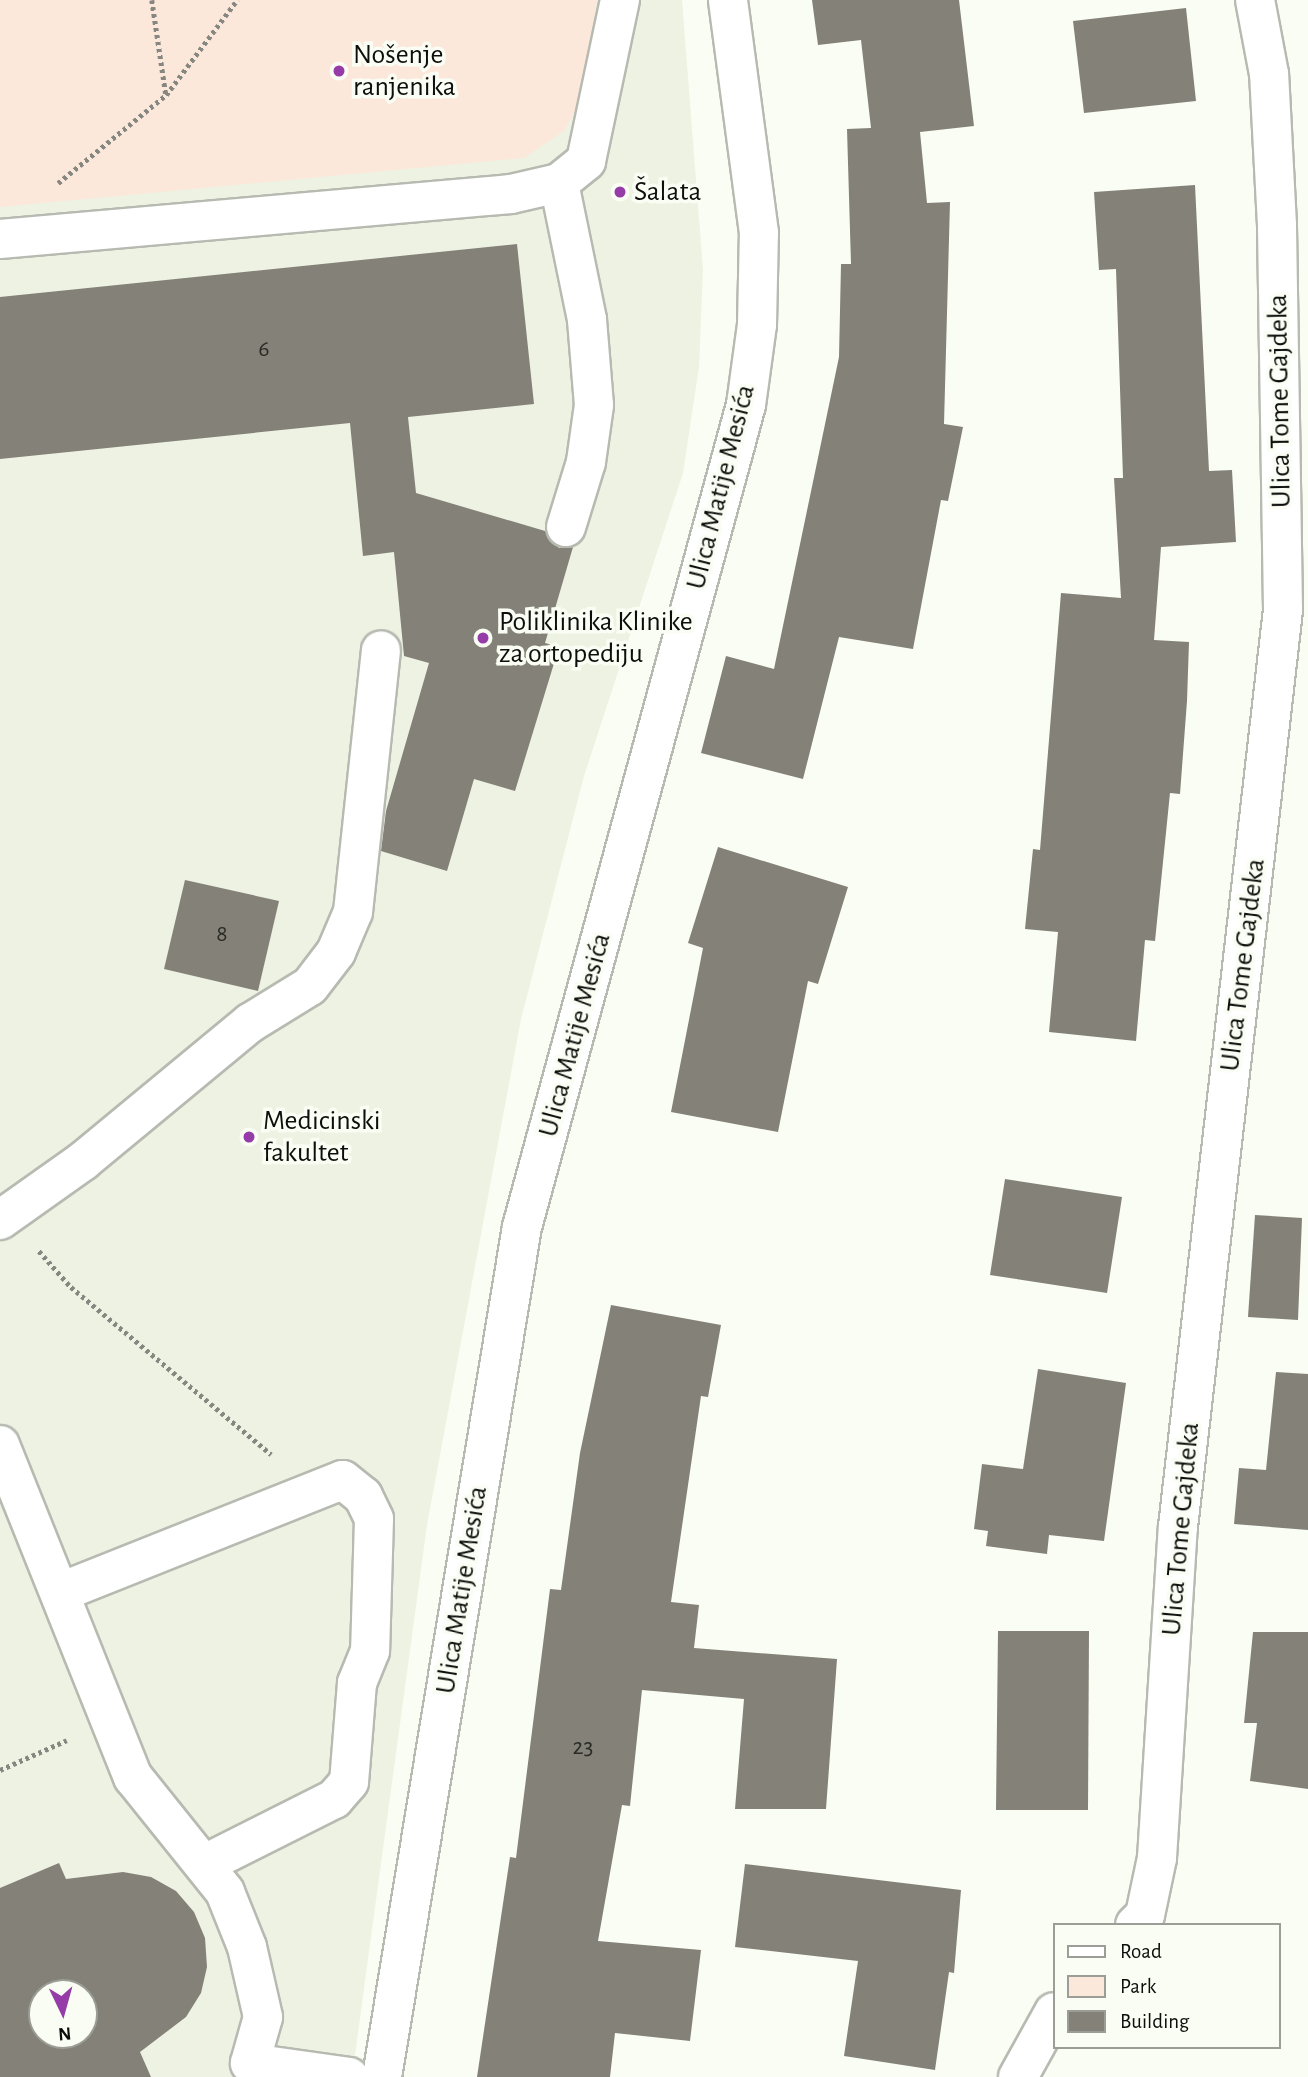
<!DOCTYPE html>
<html>
<head>
<meta charset="utf-8">
<style>
  body { margin:0 }
  #map { position:relative; width:1308px; height:2077px; overflow:hidden; background:#fafdf3; font-family:"Alegreya Sans",sans-serif }
  div>[style] { position:absolute }
  .built>* { inset:0; background:#edf2e2 }
  .green>* { inset:0; background:#fce8da }
  .building>* { inset:0; background:#848178 }
  .path>* { height:4.5px; margin-top:-2.25px; transform-origin:0; background:repeating-linear-gradient(90deg,#858780 0 3.5px,transparent 0 7px) }
  .roads { filter:drop-shadow(2px 0 #b7bab1) drop-shadow(-2px 0 #b7bab1) drop-shadow(0 2px #b7bab1) drop-shadow(0 -2px #b7bab1) }
  .minor>* { height:38px; margin:-19px; padding:0 19px; transform-origin:19px; border-radius:19px; background:#fff }
  .dots>* { width:19px; height:19px; translate:-50% -50%; box-sizing:border-box; border:4px solid #fafdf3; border-radius:50% }
  span { translate:-50% -50%; white-space:nowrap; text-align:center; line-height:1.15; -webkit-text-stroke:7px #fafdf3; paint-order:stroke }
  .number-label { font-size:24px; color:#2b2b26 }
  .number-label span { -webkit-text-stroke-width:0 }
  .poi-label { font-size:28px; color:#0d0e0b }
  .left { translate:0 -50%; text-align:left }
  .street-label { font-size:28px; color:#0d0e0b }
  .legend { position:absolute; left:1053px; top:1923px; width:228px; height:126px; box-sizing:border-box; background:#fafdf3; border:2px solid #9b9d96; margin:0; padding:9px 12px; list-style:none; font-size:21px; color:#0d0e0b }
  .legend li { display:flex; align-items:center; gap:14px; height:35px }
  .legend b { width:35px; border:2px solid #9b9d96 }
  .north { position:absolute; left:28px; top:1979px; width:70px; height:70px; box-sizing:border-box; background:#fafdf3; border:2px solid #9b9d96; border-radius:50%; rotate:175deg; font-size:19px; font-weight:700; line-height:28px; text-align:center; color:#0d0e0b }
  .north::after { content:''; display:block; margin:auto; width:24px; height:32px; background:#953ca8; clip-path:polygon(50% 0,100% 100%,50% 72%,0 100%) }
</style>
</head>
<body>
<div id="map">
  <div class="built">
    <div style="clip-path:polygon(evenodd,0 0,682px 0,703px 270px,699px 367px,683px 473px,584px 776px,521px 1019px,427px 1525px,352px 2077px,0 2077px,0 0,42px 1993px,84px 1993px,84px 2035px,42px 2035px,42px 1993px)"></div>
  </div>
  <div class="green">
    <div style="clip-path:polygon(0 0,597px 0,582px 98px,564px 131px,524px 158px,0 207px)"></div>
  </div>
  <div class="building">
    <div style="clip-path:polygon(812px 0,959px 0,974px 126px,920px 132px,927px 203px,950px 202px,944px 424px,963px 427px,948px 501px,941px 500px,913px 649px,839px 637px,803px 779px,701px 753px,726px 656px,774px 669px,839px 357px,841px 264px,851px 264px,847px 129px,871px 128px,861px 40px,818px 45px)"></div>
    <div style="clip-path:polygon(1186px 8px,1196px 101px,1084px 113px,1073px 21px)"></div>
    <div style="clip-path:polygon(1195px 185px,1209px 471px,1232px 470px,1236px 542px,1161px 547px,1154px 640px,1189px 642px,1187px 701px,1180px 794px,1170px 793px,1155px 941px,1145px 940px,1136px 1041px,1049px 1032px,1058px 932px,1025px 929px,1033px 849px,1040px 850px,1061px 593px,1121px 598px,1114px 478px,1123px 478px,1116px 269px,1099px 270px,1094px 192px)"></div>
    <div style="clip-path:polygon(517px 244px,534px 404px,408px 417px,416px 493px,545px 531px,559px 548px,573px 547px,545px 643px,559px 647px,515px 791px,474px 779px,447px 871px,381px 851px,386px 811px,429px 663px,404px 656px,394px 552px,363px 556px,350px 423px,0 459px,0 297px)"></div>
    <div style="clip-path:polygon(718px 847px,848px 887px,818px 984px,808px 981px,778px 1132px,671px 1112px,703px 948px,688px 943px)"></div>
    <div style="clip-path:polygon(185px 880px,279px 901px,258px 991px,164px 969px)"></div>
    <div style="clip-path:polygon(1005px 1179px,1122px 1197px,1107px 1293px,990px 1275px)"></div>
    <div style="clip-path:polygon(1255px 1215px,1302px 1218px,1298px 1320px,1248px 1317px)"></div>
    <div style="clip-path:polygon(611px 1305px,721px 1325px,708px 1397px,701px 1396px,671px 1602px,699px 1605px,694px 1648px,837px 1659px,826px 1809px,735px 1809px,744px 1699px,642px 1690px,630px 1806px,622px 1805px,598px 1941px,701px 1950px,690px 2041px,615px 2033px,610px 2077px,477px 2077px,510px 1857px,516px 1858px,550px 1589px,561px 1590px,580px 1453px)"></div>
    <div style="clip-path:polygon(1038px 1369px,1126px 1383px,1104px 1541px,1049px 1535px,1047px 1554px,986px 1546px,988px 1531px,974px 1529px,982px 1464px,1023px 1469px)"></div>
    <div style="clip-path:polygon(1276px 1372px,1308px 1374px,1308px 1530px,1234px 1524px,1239px 1468px,1266px 1470px)"></div>
    <div style="clip-path:polygon(998px 1631px,1089px 1631px,1088px 1810px,996px 1810px)"></div>
    <div style="clip-path:polygon(1253px 1632px,1308px 1632px,1308px 1789px,1250px 1781px,1257px 1723px,1244px 1723px)"></div>
    <div style="clip-path:polygon(evenodd,59px 1863px,66px 1879px,123px 1872px,151px 1877px,176px 1891px,194px 1912px,205px 1938px,207px 1967px,201px 1993px,186px 2017px,140px 2052px,151px 2077px,0 2077px,0 1888px,59px 1863px,42px 1993px,84px 1993px,84px 2035px,42px 2035px,42px 1993px)"></div>
    <div style="clip-path:polygon(745px 1864px,961px 1890px,954px 1973px,949px 1972px,935px 2070px,844px 2056px,858px 1961px,735px 1947px)"></div>
  </div>
  <div class="path">
    <div style="left:152px;top:0;width:96px;rotate:81.6deg"></div>
    <div style="left:58px;top:183px;width:139px;rotate:-39.2deg"></div>
    <div style="left:166px;top:95px;width:119px;rotate:-53.2deg"></div>
    <div style="left:39px;top:1251px;width:48px;rotate:48.4deg"></div>
    <div style="left:71px;top:1287px;width:261px;rotate:39.9deg"></div>
    <div style="left:0;top:1770px;width:73px;rotate:-24.1deg"></div>
  </div>
  <div class="roads">
    <div class="minor">
      <div style="left:559px;top:183px;width:140px;rotate:78.4deg"></div>
      <div style="left:587px;top:320px;width:85px;rotate:85.3deg"></div>
      <div style="left:594px;top:405px;width:58px;rotate:98deg"></div>
      <div style="left:586px;top:462px;width:68px;rotate:107.1deg"></div>
      <div style="left:0;top:239px;width:513px;rotate:-5.03deg"></div>
      <div style="left:511px;top:194px;width:49px;rotate:-12.9deg"></div>
      <div style="left:559px;top:183px;width:35px;rotate:-39deg"></div>
      <div style="left:586px;top:161px;width:165px;rotate:-78.1deg"></div>
      <div style="left:0;top:1220px;width:102px;rotate:-35.4deg"></div>
      <div style="left:83px;top:1161px;width:217px;rotate:-39.6deg"></div>
      <div style="left:250px;top:1023px;width:70px;rotate:-31.7deg"></div>
      <div style="left:310px;top:986px;width:43px;rotate:-52.6deg"></div>
      <div style="left:336px;top:952px;width:43px;rotate:-67deg"></div>
      <div style="left:353px;top:912px;width:263px;rotate:-83.9deg"></div>
      <div style="left:0;top:1445px;width:358px;rotate:68.2deg"></div>
      <div style="left:133px;top:1777px;width:147px;rotate:51.3deg"></div>
      <div style="left:225px;top:1892px;width:59px;rotate:68.2deg"></div>
      <div style="left:247px;top:1947px;width:72px;rotate:77.1deg"></div>
      <div style="left:263px;top:2017px;width:48px;rotate:105.8deg"></div>
      <div style="left:250px;top:2063px;width:100px;rotate:8deg"></div>
      <div style="left:61px;top:1592px;width:303px;rotate:-21.7deg"></div>
      <div style="left:343px;top:1480px;width:26px;rotate:39deg"></div>
      <div style="left:363px;top:1496px;width:25px;rotate:64deg"></div>
      <div style="left:374px;top:1519px;width:132px;rotate:91.7deg"></div>
      <div style="left:370px;top:1651px;width:35px;rotate:112deg"></div>
      <div style="left:357px;top:1683px;width:99px;rotate:94.6deg"></div>
      <div style="left:349px;top:1782px;width:23px;rotate:131deg"></div>
      <div style="left:334px;top:1799px;width:144px;rotate:153.3deg"></div>
      <div style="left:1135px;top:1925px;width:14px;rotate:-45deg"></div>
      <div style="left:1145px;top:1915px;width:58px;rotate:-78.1deg"></div>
      <div style="left:1157px;top:1858px;width:332px;rotate:-86.4deg"></div>
      <div style="left:1178px;top:1527px;width:924px;rotate:-83.47deg"></div>
      <div style="left:1283px;top:609px;width:384px;rotate:-90.9deg"></div>
      <div style="left:1277px;top:225px;width:151px;rotate:-93deg"></div>
      <div style="left:1269px;top:74px;width:75px;rotate:-100.7deg"></div>
      <div style="left:382px;top:2077px;width:861px;rotate:-80.65deg"></div>
      <div style="left:522px;top:1227px;width:852px;rotate:-74.76deg"></div>
      <div style="left:746px;top:405px;width:81px;rotate:-82.2deg"></div>
      <div style="left:757px;top:325px;width:92px;rotate:-88.8deg"></div>
      <div style="left:759px;top:233px;width:235px;rotate:-97.6deg"></div>
      <div style="left:1018px;top:2077px;width:74px;rotate:-61deg"></div>
    </div>
  </div>
  <div class="dots">
    <div style="left:339px;top:71px;background:#953ca8"></div>
    <div style="left:620px;top:192px;background:#953ca8"></div>
    <div style="left:483px;top:638px;background:#953ca8"></div>
    <div style="left:249px;top:1137px;background:#953ca8"></div>
  </div>
  <div class="number-label">
    <span style="left:264px;top:350px">6</span>
    <span style="left:222px;top:935px">8</span>
    <span style="left:583px;top:1748px">23</span>
  </div>
  <div class="poi-label">
    <span class="left" style="left:353px;top:71px">Nošenje<br>ranjenika</span>
    <span class="left" style="left:634px;top:192px">Šalata</span>
    <span class="left" style="left:499px;top:638px">Poliklinika Klinike<br>za ortopediju</span>
    <span class="left" style="left:263px;top:1137px">Medicinski<br>fakultet</span>
  </div>
  <div class="street-label">
    <span style="left:1280px;top:401px;rotate:-91deg">Ulica Tome Gajdeka</span>
    <span style="left:721px;top:487px;rotate:-76deg">Ulica Matije Mesića</span>
    <span style="left:1243px;top:965px;rotate:-83deg">Ulica Tome Gajdeka</span>
    <span style="left:575px;top:1035px;rotate:-75deg">Ulica Matije Mesića</span>
    <span style="left:1181px;top:1529px;rotate:-85deg">Ulica Tome Gajdeka</span>
    <span style="left:462px;top:1590px;rotate:-81deg">Ulica Matije Mesića</span>
  </div>
  <ul class="legend">
  <li><b style="height:9px;background:#fff"></b>Road</li>
  <li><b style="height:19px;background:#fce8da"></b>Park</li>
  <li><b style="height:19px;background:#848178"></b>Building</li>
  </ul>
  <div class="north">N</div>
</div>
</body>
</html>
